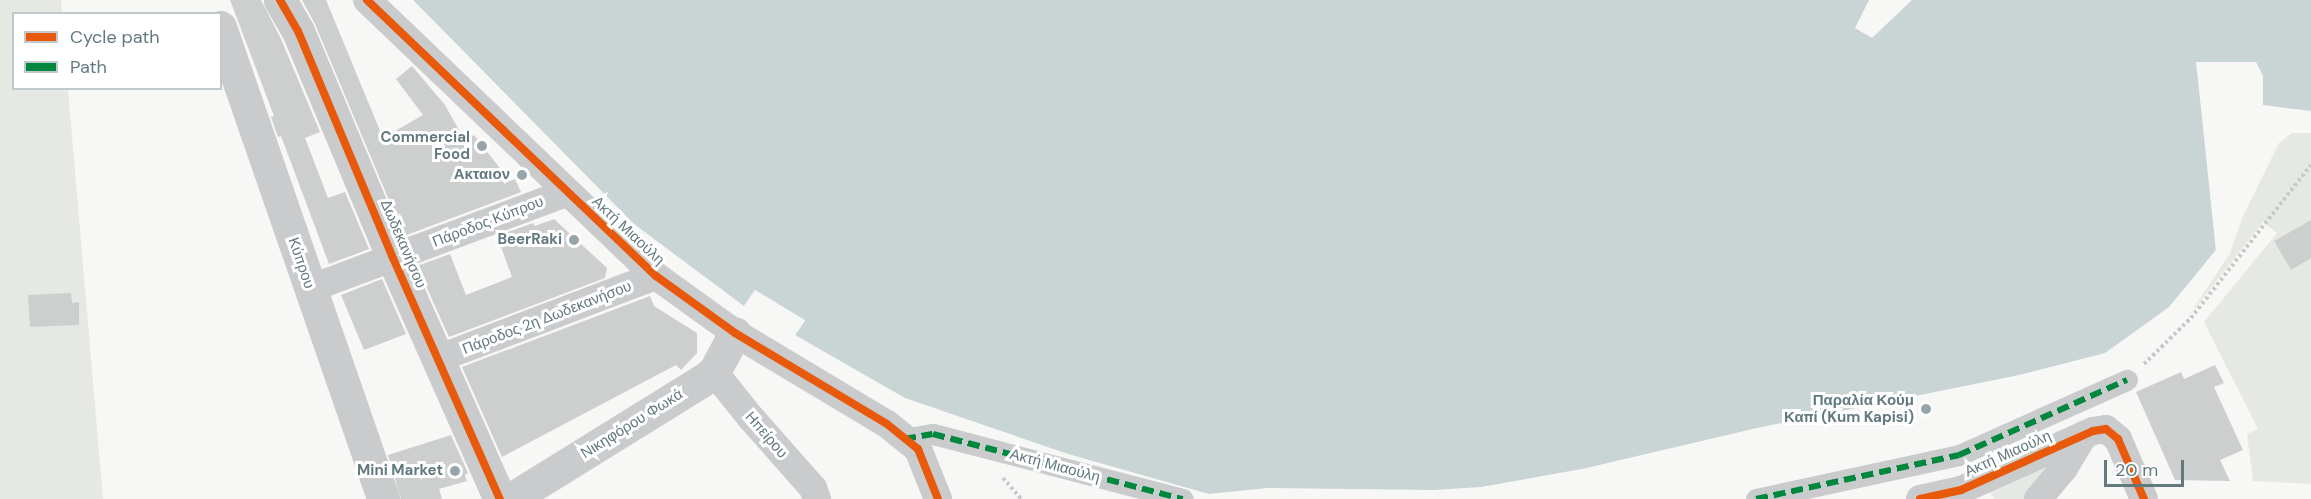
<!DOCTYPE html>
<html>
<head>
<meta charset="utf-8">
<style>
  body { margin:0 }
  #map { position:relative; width:2311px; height:499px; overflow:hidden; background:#f7f7f6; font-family:"DM Sans",sans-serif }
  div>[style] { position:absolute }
  .green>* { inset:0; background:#e6e9e3 }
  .water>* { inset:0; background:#c8d5d4 }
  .pier>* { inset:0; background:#f7f7f6 }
  .building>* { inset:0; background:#cdcfcf }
  .path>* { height:4px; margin-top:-2px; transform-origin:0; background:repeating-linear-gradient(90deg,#c7c9c9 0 3px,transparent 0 6px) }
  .pedestrian>* { height:21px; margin:-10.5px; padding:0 10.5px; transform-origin:10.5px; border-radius:10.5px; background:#c9cbcc }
  .minor>* { height:28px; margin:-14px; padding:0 14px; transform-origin:14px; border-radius:14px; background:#c9cbcc }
  .tertiary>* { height:33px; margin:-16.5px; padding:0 16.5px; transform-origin:16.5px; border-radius:16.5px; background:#c9cbcc }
  .quiet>* { height:6px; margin-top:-3px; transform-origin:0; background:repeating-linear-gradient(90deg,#00873e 0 12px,transparent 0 18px) }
  .cycleway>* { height:8px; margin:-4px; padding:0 4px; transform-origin:4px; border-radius:4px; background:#e8590c }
  .dots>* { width:16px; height:16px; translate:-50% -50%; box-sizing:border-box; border:3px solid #fff; border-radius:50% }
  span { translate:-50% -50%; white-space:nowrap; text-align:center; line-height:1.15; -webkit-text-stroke:6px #fff; paint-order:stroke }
  .poi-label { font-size:15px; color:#627980; font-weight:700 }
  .right { translate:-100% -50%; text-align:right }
  .street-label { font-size:15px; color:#627980 }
  .legend { position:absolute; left:12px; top:12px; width:210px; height:78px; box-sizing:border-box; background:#fff; border:2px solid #c0c9cc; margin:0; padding:8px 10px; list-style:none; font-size:18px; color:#627980 }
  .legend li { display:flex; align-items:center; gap:12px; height:30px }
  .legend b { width:30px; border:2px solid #c0c9cc }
  .scale { position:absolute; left:2104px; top:460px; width:80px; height:27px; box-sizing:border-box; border:3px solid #627980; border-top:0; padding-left:8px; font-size:18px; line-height:21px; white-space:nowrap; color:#627980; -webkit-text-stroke:4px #fff; paint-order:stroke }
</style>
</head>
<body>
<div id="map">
  <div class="green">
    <div style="clip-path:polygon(0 0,61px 0,62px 13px,14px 14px,14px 88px,68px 89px,103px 499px,0 499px)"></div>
    <div style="clip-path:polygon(2292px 133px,2311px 133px,2311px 484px,2253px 481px,2247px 434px,2258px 429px,2204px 322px,2277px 233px,2263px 222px,2188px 317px,2230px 253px,2243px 216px,2279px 143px)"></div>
    <div style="clip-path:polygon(2057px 459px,2029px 499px,1994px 499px,1990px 492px)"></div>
  </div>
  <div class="water">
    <div style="clip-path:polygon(413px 0,1869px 0,1855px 28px,1872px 38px,1912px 0,2311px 0,2311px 111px,2263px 105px,2263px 76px,2256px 62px,2196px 62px,2216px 250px,2169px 307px,2105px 353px,2019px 375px,1757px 428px,1582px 469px,1481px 487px,1434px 490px,1267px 488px,1209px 494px,1068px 454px,905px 398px,795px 335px,805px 320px,755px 290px,744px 306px,634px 224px)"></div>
  </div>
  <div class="pier">
    <div style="clip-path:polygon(2210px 192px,2213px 195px,2219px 251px,2172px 308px,2170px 307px,2216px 250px)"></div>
    <div style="clip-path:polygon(755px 290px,805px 321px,795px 335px,792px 334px,801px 321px,756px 294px,747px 307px,744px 306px)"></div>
  </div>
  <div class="building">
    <div style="clip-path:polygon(230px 0,261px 0,281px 39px,320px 132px,305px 138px,328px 198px,345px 192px,369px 249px,329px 264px,281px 136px,278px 137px,271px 117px,274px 116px)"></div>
    <div style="clip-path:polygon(302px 0,326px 0,383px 138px,423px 115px,396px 79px,412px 66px,445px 105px,465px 141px,474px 135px,510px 181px,515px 179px,521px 192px,404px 236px,315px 24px)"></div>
    <div style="clip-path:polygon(554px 219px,607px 268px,605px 278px,449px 337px,417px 266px,450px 254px,466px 295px,512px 277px,497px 236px,533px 223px,535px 226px)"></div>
    <div style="clip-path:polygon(2311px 220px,2311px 258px,2291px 270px,2274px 241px)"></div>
    <div style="clip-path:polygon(382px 279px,406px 334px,364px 350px,341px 295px)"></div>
    <div style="clip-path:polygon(71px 293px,72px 303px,79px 302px,79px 325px,30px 327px,28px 295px)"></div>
    <div style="clip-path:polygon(650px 296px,654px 306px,697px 333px,697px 353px,681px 370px,676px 365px,502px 457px,462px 367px)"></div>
    <div style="clip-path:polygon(2215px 365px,2224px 383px,2214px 387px,2243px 450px,2220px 460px,2230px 481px,2175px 480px,2136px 392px,2181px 372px,2184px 379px)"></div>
    <div style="clip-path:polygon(451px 435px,468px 473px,465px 475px,467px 481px,439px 489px,442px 499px,401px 499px,388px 455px)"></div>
  </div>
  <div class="path">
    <div style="left:2144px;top:364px;width:66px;rotate:-44.4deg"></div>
    <div style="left:2191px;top:318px;width:194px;rotate:-51.9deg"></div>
    <div style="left:1003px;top:478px;width:28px;rotate:49deg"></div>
  </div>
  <div class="pedestrian">
    <div style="left:904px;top:439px;width:29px;rotate:-10deg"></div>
    <div style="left:933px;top:434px;width:258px;rotate:14.6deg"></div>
    <div style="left:1756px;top:499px;width:208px;rotate:-12.2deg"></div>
    <div style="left:1959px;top:455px;width:184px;rotate:-24.1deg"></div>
  </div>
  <div class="minor">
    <div style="left:367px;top:0;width:400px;rotate:43.7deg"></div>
    <div style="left:656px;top:276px;width:97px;rotate:35.8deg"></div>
    <div style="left:735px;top:333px;width:177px;rotate:30.9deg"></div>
    <div style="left:887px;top:424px;width:40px;rotate:39deg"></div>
    <div style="left:918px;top:449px;width:54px;rotate:68.2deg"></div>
    <div style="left:309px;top:289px;width:274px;rotate:-20.5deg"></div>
    <div style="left:437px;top:359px;width:234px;rotate:-20.8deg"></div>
    <div style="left:714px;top:372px;width:59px;rotate:51.2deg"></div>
    <div style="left:751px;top:418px;width:94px;rotate:48.5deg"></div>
    <div style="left:813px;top:488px;width:12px;rotate:70deg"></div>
    <div style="left:1920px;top:499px;width:42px;rotate:-12.4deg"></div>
    <div style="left:1961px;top:490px;width:145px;rotate:-24.1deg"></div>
    <div style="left:2093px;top:431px;width:13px;rotate:-9deg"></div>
    <div style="left:2106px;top:429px;width:16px;rotate:40deg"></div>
    <div style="left:2118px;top:439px;width:65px;rotate:66.6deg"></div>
    <div style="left:2038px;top:499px;width:40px;rotate:-50deg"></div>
    <div style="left:2064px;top:468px;width:39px;rotate:-59deg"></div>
  </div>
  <div class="tertiary">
    <div style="left:280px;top:0;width:36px;rotate:60deg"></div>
    <div style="left:298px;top:31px;width:246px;rotate:67.3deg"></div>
    <div style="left:393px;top:258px;width:264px;rotate:66.1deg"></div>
    <div style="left:220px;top:27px;width:499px;rotate:70.9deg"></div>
    <div style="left:511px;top:499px;width:233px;rotate:-31.8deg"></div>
    <div style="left:709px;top:376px;width:6px;rotate:-39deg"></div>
    <div style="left:714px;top:372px;width:44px;rotate:-61.7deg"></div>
  </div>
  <div class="quiet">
    <div style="left:904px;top:439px;width:29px;rotate:-10deg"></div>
    <div style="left:933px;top:434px;width:258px;rotate:14.6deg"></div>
    <div style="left:1756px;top:499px;width:208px;rotate:-12.2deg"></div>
    <div style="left:1959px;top:455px;width:184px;rotate:-24.1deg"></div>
  </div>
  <div class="cycleway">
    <div style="left:280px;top:0;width:36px;rotate:60deg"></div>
    <div style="left:298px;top:31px;width:246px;rotate:67.3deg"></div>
    <div style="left:393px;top:258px;width:264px;rotate:66.1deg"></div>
    <div style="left:367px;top:0;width:400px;rotate:43.7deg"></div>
    <div style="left:656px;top:276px;width:97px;rotate:35.8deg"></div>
    <div style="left:735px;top:333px;width:177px;rotate:30.9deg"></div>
    <div style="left:887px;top:424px;width:40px;rotate:39deg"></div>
    <div style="left:918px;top:449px;width:54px;rotate:68.2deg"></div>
    <div style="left:1920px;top:499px;width:42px;rotate:-12.4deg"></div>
    <div style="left:1961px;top:490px;width:145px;rotate:-24.1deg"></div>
    <div style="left:2093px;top:431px;width:13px;rotate:-9deg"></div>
    <div style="left:2106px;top:429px;width:16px;rotate:40deg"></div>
    <div style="left:2118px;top:439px;width:65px;rotate:66.6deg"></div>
  </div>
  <div class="dots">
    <div style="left:482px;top:146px;background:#96a5a9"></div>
    <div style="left:522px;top:175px;background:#96a5a9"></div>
    <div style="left:574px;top:240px;background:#96a5a9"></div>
    <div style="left:1926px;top:409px;background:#96a5a9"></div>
    <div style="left:455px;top:471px;background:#96a5a9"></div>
  </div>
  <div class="poi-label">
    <span class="right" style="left:470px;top:146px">Commercial<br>Food</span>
    <span class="right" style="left:510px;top:175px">Ακταιον</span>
    <span class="right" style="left:562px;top:240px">BeerRaki</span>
    <span class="right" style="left:1914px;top:409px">Παραλία Κούμ<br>Καπί (Kum Kapisi)</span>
    <span class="right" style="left:443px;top:471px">Mini Market</span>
  </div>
  <div class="street-label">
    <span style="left:488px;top:222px;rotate:-21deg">Πάροδος Κύπρου</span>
    <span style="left:628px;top:231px;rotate:43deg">Ακτή Μιαούλη</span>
    <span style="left:403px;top:244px;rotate:67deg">Δωδεκανήσου</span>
    <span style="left:301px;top:263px;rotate:71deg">Κύπρου</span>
    <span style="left:547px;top:318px;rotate:-21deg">Πάροδος 2η Δωδεκανήσου</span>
    <span style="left:632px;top:424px;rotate:-32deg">Νικηφόρου Φωκά</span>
    <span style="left:766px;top:435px;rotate:49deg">Ηπείρου</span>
    <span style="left:2008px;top:454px;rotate:-24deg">Ακτή Μιαούλη</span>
    <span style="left:1055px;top:466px;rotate:15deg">Ακτή Μιαούλη</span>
  </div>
  <ul class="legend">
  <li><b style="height:8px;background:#e8590c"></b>Cycle path</li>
  <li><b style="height:8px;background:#00873e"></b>Path</li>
  </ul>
  <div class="scale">20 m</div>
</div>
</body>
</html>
